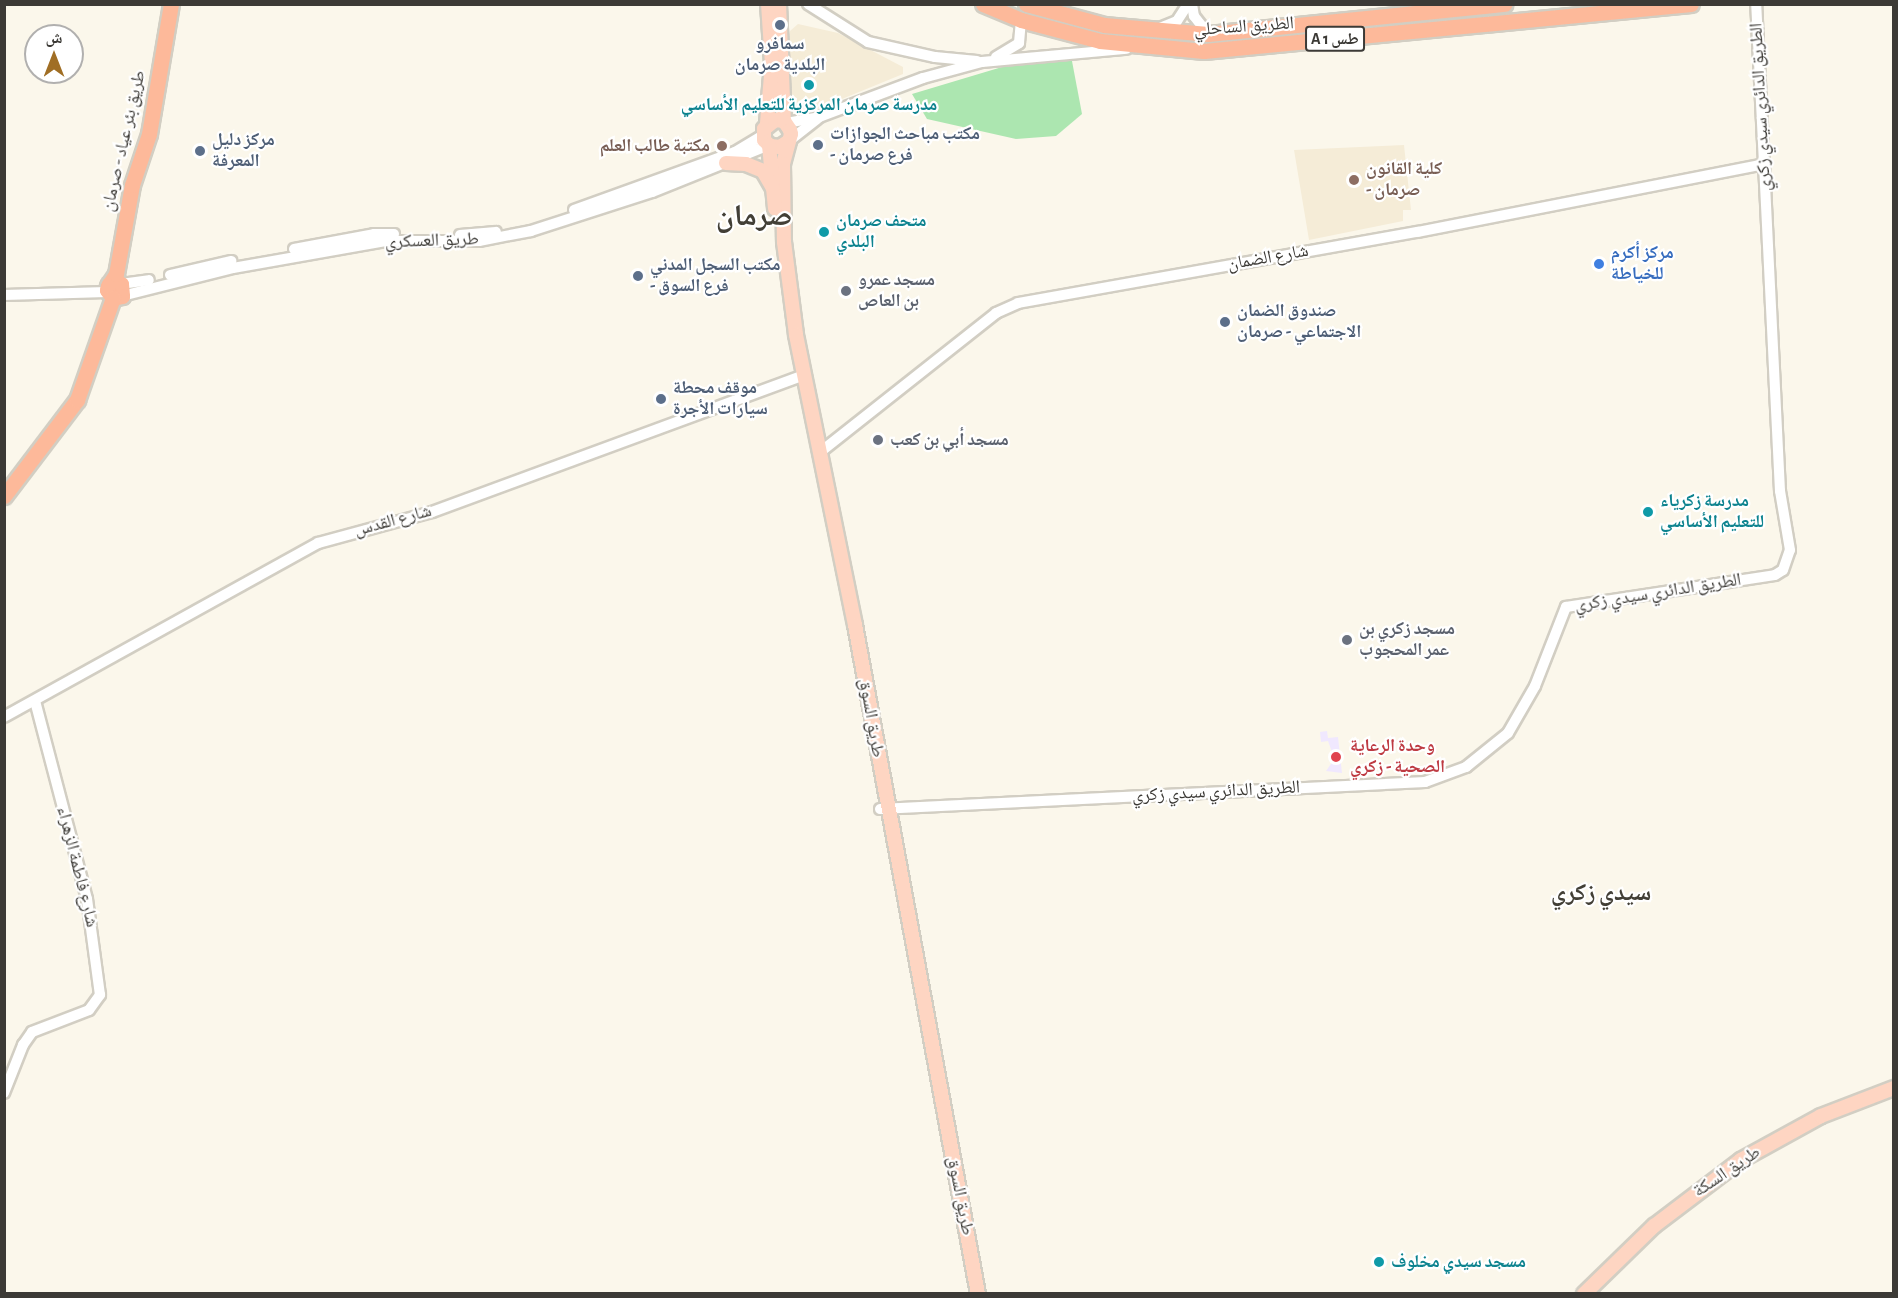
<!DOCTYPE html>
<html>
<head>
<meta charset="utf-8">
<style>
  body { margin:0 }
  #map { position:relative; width:1898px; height:1298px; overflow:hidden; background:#fbf7eb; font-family:"Alegreya Sans","Noto Naskh Arabic",sans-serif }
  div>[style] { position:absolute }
  .education>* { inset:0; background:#f5ecd7 }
  .medical>* { inset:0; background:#f0e8fe }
  .green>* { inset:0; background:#ace6b0 }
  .roads { filter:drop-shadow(2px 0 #d2cec3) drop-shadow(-2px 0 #d2cec3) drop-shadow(0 2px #d2cec3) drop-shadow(0 -2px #d2cec3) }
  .minor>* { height:10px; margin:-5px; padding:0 5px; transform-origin:5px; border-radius:5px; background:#fff }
  .major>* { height:14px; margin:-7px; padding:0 7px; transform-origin:7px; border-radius:7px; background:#fed5c2 }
  .highway>* { height:15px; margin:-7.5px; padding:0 7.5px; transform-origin:7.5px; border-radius:7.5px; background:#fdb99a }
  .dots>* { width:16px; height:16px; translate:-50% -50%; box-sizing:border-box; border:3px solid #fff; border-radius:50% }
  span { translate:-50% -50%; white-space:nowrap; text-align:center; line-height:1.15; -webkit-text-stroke:4.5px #fff; paint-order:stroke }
  .shield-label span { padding:2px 4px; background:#fff; border:2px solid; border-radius:4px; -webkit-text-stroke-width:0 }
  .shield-label { font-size:16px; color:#3c3a36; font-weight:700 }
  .street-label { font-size:18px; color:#3c3a36 }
  .service-label { font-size:18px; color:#4e5e75; font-weight:700 }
  .left { translate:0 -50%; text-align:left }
  .culture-label { font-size:18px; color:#0d838f; font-weight:700 }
  .education-label { font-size:18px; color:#785e54; font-weight:700 }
  .right { translate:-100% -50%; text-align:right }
  .shop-label { font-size:18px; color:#366cbe; font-weight:700 }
  .worship-label { font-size:18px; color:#5b616d; font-weight:700 }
  .health-label { font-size:18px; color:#be3a42; font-weight:700 }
  .district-label { font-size:24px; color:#423f36; font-weight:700 }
  .town-label { font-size:30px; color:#423f36; font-weight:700 }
  .frame { position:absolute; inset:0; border:6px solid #3c3a36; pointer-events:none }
  .north { position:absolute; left:24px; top:24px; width:60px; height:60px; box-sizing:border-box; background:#fff; border:2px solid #b1b0af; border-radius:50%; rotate:0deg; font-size:16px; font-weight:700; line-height:24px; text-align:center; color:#3c3a36 }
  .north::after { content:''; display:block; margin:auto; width:21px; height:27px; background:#a06e24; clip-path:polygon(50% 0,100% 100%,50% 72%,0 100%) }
</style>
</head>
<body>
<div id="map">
  <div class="education">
    <div style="clip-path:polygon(798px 24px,838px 33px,903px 67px,903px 74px,815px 110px,790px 106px,790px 31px)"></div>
    <div style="clip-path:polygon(1404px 145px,1411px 210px,1403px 210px,1403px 221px,1309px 240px,1294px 150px)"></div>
  </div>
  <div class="medical">
    <div style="clip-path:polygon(1327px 731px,1328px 738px,1338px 737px,1342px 773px,1326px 771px,1333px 761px,1332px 752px,1328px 741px,1321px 742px,1320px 732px)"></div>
  </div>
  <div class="green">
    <div style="clip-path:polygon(1058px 60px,1072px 61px,1082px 114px,1056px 136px,1016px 139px,927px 119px,912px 94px,1012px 64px)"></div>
  </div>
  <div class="roads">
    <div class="minor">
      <div style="left:808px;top:4px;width:71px;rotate:32.3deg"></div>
      <div style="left:868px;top:42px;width:69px;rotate:12.6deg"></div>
      <div style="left:935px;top:57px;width:42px;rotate:5.4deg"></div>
      <div style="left:1192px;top:4px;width:12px;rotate:81deg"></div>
      <div style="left:1194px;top:16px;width:23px;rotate:52deg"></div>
      <div style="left:1160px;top:28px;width:18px;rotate:-22deg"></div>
      <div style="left:1177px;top:21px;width:20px;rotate:-57deg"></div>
      <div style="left:996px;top:57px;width:27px;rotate:-31deg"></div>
      <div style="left:1019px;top:43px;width:23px;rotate:-85deg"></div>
      <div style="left:786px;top:123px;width:34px;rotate:-10deg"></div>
      <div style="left:819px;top:117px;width:111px;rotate:-20.6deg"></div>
      <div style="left:923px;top:78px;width:61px;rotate:-15.2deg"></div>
      <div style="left:982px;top:62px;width:145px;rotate:-5.2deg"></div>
      <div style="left:789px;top:141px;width:36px;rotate:-38deg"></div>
      <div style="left:574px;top:210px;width:171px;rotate:-19.8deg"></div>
      <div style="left:735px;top:152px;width:33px;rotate:-31deg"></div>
      <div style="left:460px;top:235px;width:36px;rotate:-5deg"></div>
      <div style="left:294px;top:249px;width:81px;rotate:-10.6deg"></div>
      <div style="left:374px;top:234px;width:20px"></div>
      <div style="left:170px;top:275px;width:63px;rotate:-12.9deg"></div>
      <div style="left:121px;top:284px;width:28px;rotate:-8deg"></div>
      <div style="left:4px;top:295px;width:103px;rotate:-1.7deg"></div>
      <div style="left:122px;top:296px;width:114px;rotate:-14.2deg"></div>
      <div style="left:233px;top:268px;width:155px;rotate:-10deg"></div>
      <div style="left:386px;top:241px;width:93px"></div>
      <div style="left:479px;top:241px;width:53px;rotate:-10.9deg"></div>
      <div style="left:531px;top:231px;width:127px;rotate:-17.9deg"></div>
      <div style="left:652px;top:192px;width:126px;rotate:-21.9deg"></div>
      <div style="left:819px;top:453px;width:226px;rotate:-38.3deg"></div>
      <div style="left:996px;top:313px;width:24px;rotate:-24deg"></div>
      <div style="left:1018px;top:303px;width:406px;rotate:-10.1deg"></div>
      <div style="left:1418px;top:232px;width:353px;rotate:-11.1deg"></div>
      <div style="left:4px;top:717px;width:359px;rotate:-29deg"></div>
      <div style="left:318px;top:543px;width:118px;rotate:-15.2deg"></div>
      <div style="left:432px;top:512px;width:396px;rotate:-20.2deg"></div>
      <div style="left:880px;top:809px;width:546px;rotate:-2.84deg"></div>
      <div style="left:1425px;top:782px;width:44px;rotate:-20.1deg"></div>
      <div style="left:1466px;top:767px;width:54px;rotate:-39deg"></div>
      <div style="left:1508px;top:733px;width:54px;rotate:-60.1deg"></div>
      <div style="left:1535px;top:686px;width:85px;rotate:-68.6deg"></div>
      <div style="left:1566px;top:607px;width:211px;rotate:-8.7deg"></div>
      <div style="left:1775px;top:575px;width:9px;rotate:-32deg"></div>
      <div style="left:1783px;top:570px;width:21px;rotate:-71deg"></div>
      <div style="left:1790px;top:550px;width:60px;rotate:-99.6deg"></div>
      <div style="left:1780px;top:491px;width:488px;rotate:-92.8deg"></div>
      <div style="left:4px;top:1093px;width:52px;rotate:-68.4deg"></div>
      <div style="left:23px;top:1045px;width:16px;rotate:-55deg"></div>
      <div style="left:32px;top:1032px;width:61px;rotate:-21.1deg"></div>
      <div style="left:89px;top:1010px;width:19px;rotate:-54deg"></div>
      <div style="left:100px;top:995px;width:97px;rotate:-97.7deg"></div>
      <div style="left:87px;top:899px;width:205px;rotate:-104.7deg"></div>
    </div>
    <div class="major">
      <div style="left:779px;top:4px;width:117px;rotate:87.6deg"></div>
      <div style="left:767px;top:123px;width:59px;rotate:-85.2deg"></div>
      <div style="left:772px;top:64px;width:60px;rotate:-93.8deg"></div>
      <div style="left:789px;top:141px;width:11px;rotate:146deg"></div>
      <div style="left:780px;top:147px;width:10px;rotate:-174deg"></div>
      <div style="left:770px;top:146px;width:8px;rotate:-135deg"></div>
      <div style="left:764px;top:140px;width:11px;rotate:-90deg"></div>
      <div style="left:764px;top:129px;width:14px;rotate:-39deg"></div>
      <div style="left:775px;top:120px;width:9px;rotate:6deg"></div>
      <div style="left:784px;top:121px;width:11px;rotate:56deg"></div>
      <div style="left:790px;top:130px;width:4px;rotate:76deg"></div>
      <div style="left:791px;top:134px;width:31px;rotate:105deg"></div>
      <div style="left:783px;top:164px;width:78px;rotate:89.3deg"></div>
      <div style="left:784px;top:242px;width:94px;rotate:82.6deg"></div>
      <div style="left:796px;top:335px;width:296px;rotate:78.5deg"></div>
      <div style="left:855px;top:625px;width:680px;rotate:79.58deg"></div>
      <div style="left:769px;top:145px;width:64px;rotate:84.6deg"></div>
      <div style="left:726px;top:163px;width:20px;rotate:3deg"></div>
      <div style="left:746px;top:164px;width:18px;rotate:22deg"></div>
      <div style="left:763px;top:171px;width:20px;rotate:60deg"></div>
      <div style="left:1584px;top:1294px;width:98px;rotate:-44.2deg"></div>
      <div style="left:1654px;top:1226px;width:109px;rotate:-37.2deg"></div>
      <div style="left:1741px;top:1160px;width:91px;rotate:-28.8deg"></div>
      <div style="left:1821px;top:1116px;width:78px;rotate:-21deg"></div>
    </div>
    <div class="highway">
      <div style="left:983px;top:4px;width:41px;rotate:22.8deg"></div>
      <div style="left:1021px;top:20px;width:82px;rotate:14.9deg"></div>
      <div style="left:1100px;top:41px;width:104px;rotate:5.5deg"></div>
      <div style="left:1204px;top:51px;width:489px;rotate:-5.5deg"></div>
      <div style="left:1026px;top:4px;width:81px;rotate:15.1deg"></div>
      <div style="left:1104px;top:25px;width:104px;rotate:4.9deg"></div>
      <div style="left:1208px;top:34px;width:298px;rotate:-5.8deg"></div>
      <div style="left:109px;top:284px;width:12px"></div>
      <div style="left:121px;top:284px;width:12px;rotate:85deg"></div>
      <div style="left:122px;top:296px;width:9px;rotate:167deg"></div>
      <div style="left:113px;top:298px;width:10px;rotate:-127deg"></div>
      <div style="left:107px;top:290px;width:4px;rotate:-76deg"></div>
      <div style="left:108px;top:286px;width:14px;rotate:-56deg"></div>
      <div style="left:116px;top:274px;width:90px;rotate:-79.8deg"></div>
      <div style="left:132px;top:185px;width:54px;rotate:-71.6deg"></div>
      <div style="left:149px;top:134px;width:132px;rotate:-80.4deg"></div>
      <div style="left:4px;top:496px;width:121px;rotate:-52.8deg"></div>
      <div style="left:77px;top:400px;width:108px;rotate:-70.6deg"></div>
    </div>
  </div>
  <div class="dots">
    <div style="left:780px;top:25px;background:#5c6f8a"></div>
    <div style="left:809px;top:85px;background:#0f9aa8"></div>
    <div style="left:818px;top:145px;background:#5c6f8a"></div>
    <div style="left:722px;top:146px;background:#8d6e63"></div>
    <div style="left:200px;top:151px;background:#5c6f8a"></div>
    <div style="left:1354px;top:180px;background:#8d6e63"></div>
    <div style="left:824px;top:232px;background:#0f9aa8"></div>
    <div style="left:1599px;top:264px;background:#3f7fe0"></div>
    <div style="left:638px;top:276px;background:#5c6f8a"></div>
    <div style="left:846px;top:291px;background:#6b7280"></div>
    <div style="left:1225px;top:322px;background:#5c6f8a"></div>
    <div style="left:661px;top:399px;background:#5c6f8a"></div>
    <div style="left:878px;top:440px;background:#6b7280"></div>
    <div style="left:1648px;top:512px;background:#0f9aa8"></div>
    <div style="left:1347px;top:640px;background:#6b7280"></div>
    <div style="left:1336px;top:757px;background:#e0444e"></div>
    <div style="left:1379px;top:1262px;background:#0f9aa8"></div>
  </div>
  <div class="shield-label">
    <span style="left:1335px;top:39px">A 1 طس</span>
  </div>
  <div class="street-label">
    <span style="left:1244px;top:27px;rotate:-4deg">الطريق الساحلي</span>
    <span style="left:1761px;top:107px;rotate:-93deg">الطريق الدائري سيدي زكري</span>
    <span style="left:124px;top:141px;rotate:-77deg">طريق بئر عياد - صرمان</span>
    <span style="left:432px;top:241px;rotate:-2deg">طريق العسكري</span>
    <span style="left:1268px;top:258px;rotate:-10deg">شارع الضمان</span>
    <span style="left:393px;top:521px;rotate:-15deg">شارع القدس</span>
    <span style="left:1658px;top:593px;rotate:-9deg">الطريق الدائري سيدي زكري</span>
    <span style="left:871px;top:718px;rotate:80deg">طريق السوق</span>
    <span style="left:1216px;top:792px;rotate:-3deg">الطريق الدائري سيدي زكري</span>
    <span style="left:77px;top:867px;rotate:76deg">شارع فاطمة الزهراء</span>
    <span style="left:1727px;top:1172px;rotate:-34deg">طريق السكة</span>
    <span style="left:960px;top:1196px;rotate:79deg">طريق السوق</span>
  </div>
  <div class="service-label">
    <span style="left:780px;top:55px">سمافرو<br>البلدية صرمان</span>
    <span class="left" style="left:830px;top:145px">مكتب مباحث الجوازات<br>- فرع صرمان</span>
    <span class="left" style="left:212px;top:151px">مركز دليل<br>المعرفة</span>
    <span class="left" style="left:650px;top:276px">مكتب السجل المدني<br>- فرع السوق</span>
    <span class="left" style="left:1237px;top:322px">صندوق الضمان<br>الاجتماعي - صرمان</span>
    <span class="left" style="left:673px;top:399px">موقف محطة<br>سيارات الأجرة</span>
  </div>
  <div class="culture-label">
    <span style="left:809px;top:105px">مدرسة صرمان المركزية للتعليم الأساسي</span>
    <span class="left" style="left:836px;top:232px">متحف صرمان<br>البلدي</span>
    <span class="left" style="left:1660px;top:512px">مدرسة زكرياء<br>للتعليم الأساسي</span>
    <span class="left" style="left:1391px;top:1262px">مسجد سيدي مخلوف</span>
  </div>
  <div class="education-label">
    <span class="right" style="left:710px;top:146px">مكتبة طالب العلم</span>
    <span class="left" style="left:1366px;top:180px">كلية القانون<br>- صرمان</span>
  </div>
  <div class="shop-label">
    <span class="left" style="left:1611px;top:264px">مركز أكرم<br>للخياطة</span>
  </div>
  <div class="worship-label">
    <span class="left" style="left:858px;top:291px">مسجد عمرو<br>بن العاص</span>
    <span class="left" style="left:890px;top:440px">مسجد أبي بن كعب</span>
    <span class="left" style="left:1359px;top:640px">مسجد زكري بن<br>عمر المحجوب</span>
  </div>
  <div class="health-label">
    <span class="left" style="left:1350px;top:757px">وحدة الرعاية<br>الصحية - زكري</span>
  </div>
  <div class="district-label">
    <span style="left:1601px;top:894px">سيدي زكري</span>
  </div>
  <div class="town-label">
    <span style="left:754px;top:216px">صرمان</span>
  </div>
  <div class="frame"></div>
  <div class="north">ش</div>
</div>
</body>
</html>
